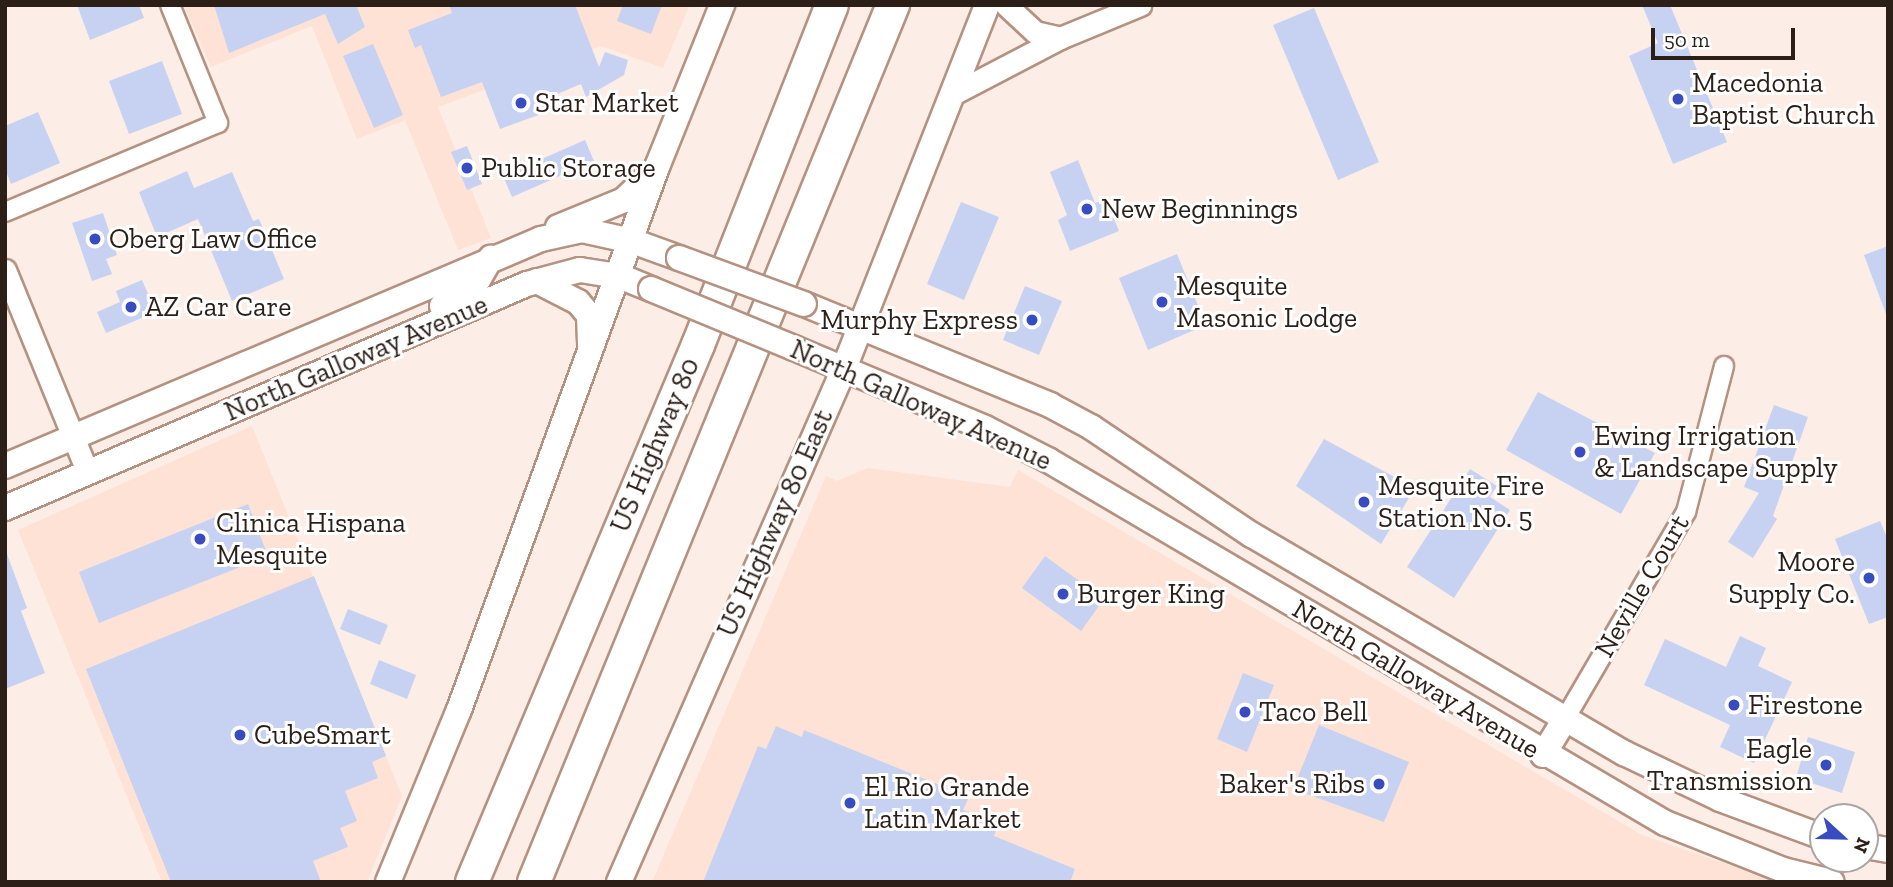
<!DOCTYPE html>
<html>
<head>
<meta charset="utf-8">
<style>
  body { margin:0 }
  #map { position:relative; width:1893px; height:887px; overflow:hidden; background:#fcede6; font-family:"Zilla Slab",serif }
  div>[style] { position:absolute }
  .built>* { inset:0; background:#fde2d5 }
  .building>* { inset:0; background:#c7d2f3 }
  .roads { filter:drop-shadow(2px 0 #b49281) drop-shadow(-2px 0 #b49281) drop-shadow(0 2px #b49281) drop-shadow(0 -2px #b49281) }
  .minor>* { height:18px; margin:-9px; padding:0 9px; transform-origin:9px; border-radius:9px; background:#fff }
  .tertiary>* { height:21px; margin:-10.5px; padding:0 10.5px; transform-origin:10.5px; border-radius:10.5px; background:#fff }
  .secondary>* { height:24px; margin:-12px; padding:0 12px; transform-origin:12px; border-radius:12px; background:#fff }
  .motorway>* { height:32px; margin:-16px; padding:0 16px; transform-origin:16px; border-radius:16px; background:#fff }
  .bridges { filter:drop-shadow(2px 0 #b49281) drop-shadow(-2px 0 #b49281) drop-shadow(0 2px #b49281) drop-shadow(0 -2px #b49281) }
  .secondary-bridge>* { height:24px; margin:-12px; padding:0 12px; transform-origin:12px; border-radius:12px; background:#fff }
  .dots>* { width:19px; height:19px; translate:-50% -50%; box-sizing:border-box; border:4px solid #fff; border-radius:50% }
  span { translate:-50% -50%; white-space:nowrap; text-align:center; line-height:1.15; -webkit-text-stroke:6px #fff; paint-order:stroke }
  .poi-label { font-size:28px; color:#2c1f18 }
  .left { translate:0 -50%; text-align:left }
  .right { translate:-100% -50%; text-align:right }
  .street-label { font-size:28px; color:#2c1f18 }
  .frame { position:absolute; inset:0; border:7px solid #2c1f18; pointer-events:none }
  .north { position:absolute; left:1809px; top:803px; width:70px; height:70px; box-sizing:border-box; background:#fff; border:2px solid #aba5a3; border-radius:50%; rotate:112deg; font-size:19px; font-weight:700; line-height:28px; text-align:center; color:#2c1f18 }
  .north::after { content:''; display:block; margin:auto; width:24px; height:32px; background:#394cbf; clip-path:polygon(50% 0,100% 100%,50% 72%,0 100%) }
  .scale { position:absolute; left:1651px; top:28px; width:144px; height:32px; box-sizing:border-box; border:4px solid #2c1f18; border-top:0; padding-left:9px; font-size:21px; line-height:24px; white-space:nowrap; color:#2c1f18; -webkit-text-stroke:5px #fff; paint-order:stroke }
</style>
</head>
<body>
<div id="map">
  <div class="built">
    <div style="clip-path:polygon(184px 5px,690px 5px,663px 68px,601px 46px,438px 107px,491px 238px,458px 250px,405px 120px,357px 139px,312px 26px,211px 67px)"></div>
    <div style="clip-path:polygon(252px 426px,402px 796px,367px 882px,162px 882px,18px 530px)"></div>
    <div style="clip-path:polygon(868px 468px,1010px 487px,1018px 470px,1642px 835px,1778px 882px,652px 882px,826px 476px,837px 481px)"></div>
  </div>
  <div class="building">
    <div style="clip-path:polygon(77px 5px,139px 5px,144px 18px,90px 40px)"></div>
    <div style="clip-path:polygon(214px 5px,356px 5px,365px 27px,338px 44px,325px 14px,229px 53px)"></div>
    <div style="clip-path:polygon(449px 5px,575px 5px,599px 67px,605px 52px,628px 60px,624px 75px,586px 97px,581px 84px,550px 97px,555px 109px,500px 129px,482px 82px,441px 97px,421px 45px,415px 48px,408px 30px,452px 13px)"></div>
    <div style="clip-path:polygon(623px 5px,662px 5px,651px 34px,617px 21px)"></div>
    <div style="clip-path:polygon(1642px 5px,1670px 5px,1727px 142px,1673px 164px,1629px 56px,1658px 43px)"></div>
    <div style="clip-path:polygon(1314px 8px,1379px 162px,1338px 180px,1273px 25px)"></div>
    <div style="clip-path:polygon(373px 44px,403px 115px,374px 128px,343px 56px)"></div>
    <div style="clip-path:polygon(162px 61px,182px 114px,129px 134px,109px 81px)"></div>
    <div style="clip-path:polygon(38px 112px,60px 163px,11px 184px,5px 169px,5px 126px)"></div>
    <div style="clip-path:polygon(585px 140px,594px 161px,512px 197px,503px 176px)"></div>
    <div style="clip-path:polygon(467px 146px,482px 184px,467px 190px,451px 152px)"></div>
    <div style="clip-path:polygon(1078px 160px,1095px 203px,1106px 199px,1119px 231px,1070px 251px,1058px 220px,1067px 215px,1050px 172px)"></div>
    <div style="clip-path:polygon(187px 171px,194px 188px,232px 172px,253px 221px,259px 219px,284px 279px,232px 301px,198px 219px,157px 237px,139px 192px)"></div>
    <div style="clip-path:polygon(961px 202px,999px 217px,964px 300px,927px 284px)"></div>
    <div style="clip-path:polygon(103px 213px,117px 255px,106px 259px,112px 274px,92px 281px,72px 223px)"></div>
    <div style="clip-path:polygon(1888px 246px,1888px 314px,1886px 314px,1864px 255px)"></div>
    <div style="clip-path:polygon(1177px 254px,1206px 325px,1148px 350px,1119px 278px)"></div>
    <div style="clip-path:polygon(142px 280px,156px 312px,106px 333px,97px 312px,120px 302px,116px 291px)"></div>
    <div style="clip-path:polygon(1025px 286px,1062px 301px,1039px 355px,1003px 340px)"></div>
    <div style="clip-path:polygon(1538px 392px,1655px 453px,1621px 514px,1506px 450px)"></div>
    <div style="clip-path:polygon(1774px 405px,1808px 417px,1773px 516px,1777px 519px,1753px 558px,1728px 542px,1759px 493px,1744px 487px)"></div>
    <div style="clip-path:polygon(1324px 439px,1415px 488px,1381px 544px,1296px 486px)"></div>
    <div style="clip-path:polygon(1470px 469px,1497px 486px,1490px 497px,1510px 510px,1454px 598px,1407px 567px)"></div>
    <div style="clip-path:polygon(248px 504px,268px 556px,99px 623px,79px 572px)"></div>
    <div style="clip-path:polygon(1880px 521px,1888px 540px,1888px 617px,1869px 624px,1835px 539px)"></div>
    <div style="clip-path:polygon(7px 554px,27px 608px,21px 611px,45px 673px,5px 689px)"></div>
    <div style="clip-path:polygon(1045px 556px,1104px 599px,1081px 631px,1022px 588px)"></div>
    <div style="clip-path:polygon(314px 576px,386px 756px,372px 762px,378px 778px,345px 791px,357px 821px,340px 828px,348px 847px,313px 861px,321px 882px,171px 882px,86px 669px)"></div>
    <div style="clip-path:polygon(348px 609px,388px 625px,380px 645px,340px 629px)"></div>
    <div style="clip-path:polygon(1740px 636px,1766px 648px,1758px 666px,1792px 682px,1754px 763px,1720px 747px,1730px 725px,1644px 685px,1665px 639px,1726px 667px)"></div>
    <div style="clip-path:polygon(379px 660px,416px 675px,407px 699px,370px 684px)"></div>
    <div style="clip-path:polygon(1243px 673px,1274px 685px,1247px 752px,1217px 739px)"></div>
    <div style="clip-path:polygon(1319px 725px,1409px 762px,1384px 822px,1293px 789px)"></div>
    <div style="clip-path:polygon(776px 726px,802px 737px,804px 730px,969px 797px,963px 810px,998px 824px,994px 836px,1075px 869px,1070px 882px,703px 882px,758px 746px,766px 749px)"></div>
    <div style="clip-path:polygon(1808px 737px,1855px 752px,1842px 793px,1796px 778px)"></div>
  </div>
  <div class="roads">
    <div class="minor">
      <div style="left:5px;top:212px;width:231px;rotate:-22.7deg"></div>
      <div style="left:218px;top:123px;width:127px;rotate:-112.1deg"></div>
      <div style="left:1565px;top:719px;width:240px;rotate:-59.7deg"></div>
      <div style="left:1686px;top:512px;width:151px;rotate:-75.4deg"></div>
    </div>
    <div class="tertiary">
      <div style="left:1006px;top:5px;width:40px;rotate:43deg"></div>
      <div style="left:1035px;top:32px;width:26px;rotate:13deg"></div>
      <div style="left:953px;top:94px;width:121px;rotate:-27.6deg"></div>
      <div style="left:1060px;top:38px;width:87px;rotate:-22.4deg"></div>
      <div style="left:5px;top:270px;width:219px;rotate:67.8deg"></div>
    </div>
    <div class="secondary">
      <div style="left:558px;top:227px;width:71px;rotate:-22.2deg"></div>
      <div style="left:624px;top:200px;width:39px;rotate:-44deg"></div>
      <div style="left:537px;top:281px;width:46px;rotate:27.1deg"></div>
      <div style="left:578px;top:302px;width:17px;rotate:50deg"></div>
      <div style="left:589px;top:315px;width:31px;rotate:88deg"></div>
      <div style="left:804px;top:304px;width:266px;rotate:22.3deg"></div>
      <div style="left:1050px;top:405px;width:47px;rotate:28.2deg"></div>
      <div style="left:1091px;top:427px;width:194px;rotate:33.9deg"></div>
      <div style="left:1252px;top:535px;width:431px;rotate:30.4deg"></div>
      <div style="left:1624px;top:753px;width:106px;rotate:25.6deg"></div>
      <div style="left:1720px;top:799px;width:110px;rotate:20.3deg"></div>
      <div style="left:442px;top:306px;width:37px;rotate:-31deg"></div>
      <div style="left:474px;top:287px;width:34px;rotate:-60deg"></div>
      <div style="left:794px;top:348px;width:207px;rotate:22.7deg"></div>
      <div style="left:985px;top:428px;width:71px;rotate:26.9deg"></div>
      <div style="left:1048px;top:460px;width:716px;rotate:30.47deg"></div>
      <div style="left:1665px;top:823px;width:127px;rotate:21.7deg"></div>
      <div style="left:1783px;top:870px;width:50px;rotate:13.8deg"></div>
      <div style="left:5px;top:466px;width:582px;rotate:-22.95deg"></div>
      <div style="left:541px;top:239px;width:42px;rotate:-12.4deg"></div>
      <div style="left:582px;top:230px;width:51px;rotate:12.4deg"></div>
      <div style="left:632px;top:241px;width:50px;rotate:19.9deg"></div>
      <div style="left:5px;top:508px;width:568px;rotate:-23.23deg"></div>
      <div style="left:527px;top:284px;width:55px;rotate:-14.8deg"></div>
      <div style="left:580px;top:270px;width:39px;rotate:9deg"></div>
      <div style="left:619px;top:276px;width:35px;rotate:22deg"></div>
      <div style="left:1543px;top:755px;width:42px;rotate:-58.6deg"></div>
      <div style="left:1865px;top:846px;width:23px;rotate:10deg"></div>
      <div style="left:388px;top:882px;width:186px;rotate:-67.6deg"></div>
      <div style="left:459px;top:710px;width:578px;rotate:-69.97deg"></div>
      <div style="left:657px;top:167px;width:175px;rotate:-68.1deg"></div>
      <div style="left:619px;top:882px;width:558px;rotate:-66.33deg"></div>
      <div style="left:843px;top:371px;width:393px;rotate:-68.5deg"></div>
    </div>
    <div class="motorway">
      <div style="left:472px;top:882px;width:583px;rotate:-67.18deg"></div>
      <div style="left:698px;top:345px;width:365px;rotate:-68.5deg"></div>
      <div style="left:534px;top:882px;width:948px;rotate:-67.74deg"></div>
    </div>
  </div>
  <div class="bridges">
    <div class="secondary-bridge">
      <div style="left:679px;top:258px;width:133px;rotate:20.2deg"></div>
      <div style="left:651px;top:289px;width:155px;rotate:22.4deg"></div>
    </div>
  </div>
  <div class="dots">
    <div style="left:1678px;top:99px;background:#394cbf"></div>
    <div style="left:521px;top:103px;background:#394cbf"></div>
    <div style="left:467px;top:168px;background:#394cbf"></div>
    <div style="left:1087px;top:209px;background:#394cbf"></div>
    <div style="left:95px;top:239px;background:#394cbf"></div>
    <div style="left:1162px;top:302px;background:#394cbf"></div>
    <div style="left:131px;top:307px;background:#394cbf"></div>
    <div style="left:1032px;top:320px;background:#394cbf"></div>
    <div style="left:1580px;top:452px;background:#394cbf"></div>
    <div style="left:1364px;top:502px;background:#394cbf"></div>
    <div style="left:200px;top:539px;background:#394cbf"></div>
    <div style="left:1869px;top:578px;background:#394cbf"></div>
    <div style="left:1063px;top:594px;background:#394cbf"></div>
    <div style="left:1734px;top:705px;background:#394cbf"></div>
    <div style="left:1245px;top:712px;background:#394cbf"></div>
    <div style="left:240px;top:735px;background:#394cbf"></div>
    <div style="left:1826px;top:765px;background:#394cbf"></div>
    <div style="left:1379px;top:784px;background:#394cbf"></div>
    <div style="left:850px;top:803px;background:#394cbf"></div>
  </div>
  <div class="poi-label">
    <span class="left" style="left:1692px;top:99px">Macedonia<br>Baptist Church</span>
    <span class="left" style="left:535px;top:103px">Star Market</span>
    <span class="left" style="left:481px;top:168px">Public Storage</span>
    <span class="left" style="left:1101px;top:209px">New Beginnings</span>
    <span class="left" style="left:109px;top:239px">Oberg Law Office</span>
    <span class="left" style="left:1176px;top:302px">Mesquite<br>Masonic Lodge</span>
    <span class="left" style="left:145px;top:307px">AZ Car Care</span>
    <span class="right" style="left:1018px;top:320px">Murphy Express</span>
    <span class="left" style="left:1594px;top:452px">Ewing Irrigation<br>&amp; Landscape Supply</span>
    <span class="left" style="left:1378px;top:502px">Mesquite Fire<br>Station No. 5</span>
    <span class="left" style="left:216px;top:539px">Clinica Hispana<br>Mesquite</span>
    <span class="right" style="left:1855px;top:578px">Moore<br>Supply Co.</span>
    <span class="left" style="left:1077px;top:594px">Burger King</span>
    <span class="left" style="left:1748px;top:705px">Firestone</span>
    <span class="left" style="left:1259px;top:712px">Taco Bell</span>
    <span class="left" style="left:254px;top:735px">CubeSmart</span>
    <span class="right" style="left:1812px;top:765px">Eagle<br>Transmission</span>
    <span class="right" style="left:1365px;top:784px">Baker's Ribs</span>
    <span class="left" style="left:864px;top:803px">El Rio Grande<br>Latin Market</span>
  </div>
  <div class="street-label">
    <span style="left:356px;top:358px;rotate:-23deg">North Galloway Avenue</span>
    <span style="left:921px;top:405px;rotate:24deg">North Galloway Avenue</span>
    <span style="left:655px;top:445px;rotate:-67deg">US Highway 80</span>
    <span style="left:775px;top:523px;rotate:-66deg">US Highway 80 East</span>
    <span style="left:1642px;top:586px;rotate:-60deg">Neville Court</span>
    <span style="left:1416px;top:679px;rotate:31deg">North Galloway Avenue</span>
  </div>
  <div class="frame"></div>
  <div class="north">N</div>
  <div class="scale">50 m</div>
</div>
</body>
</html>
